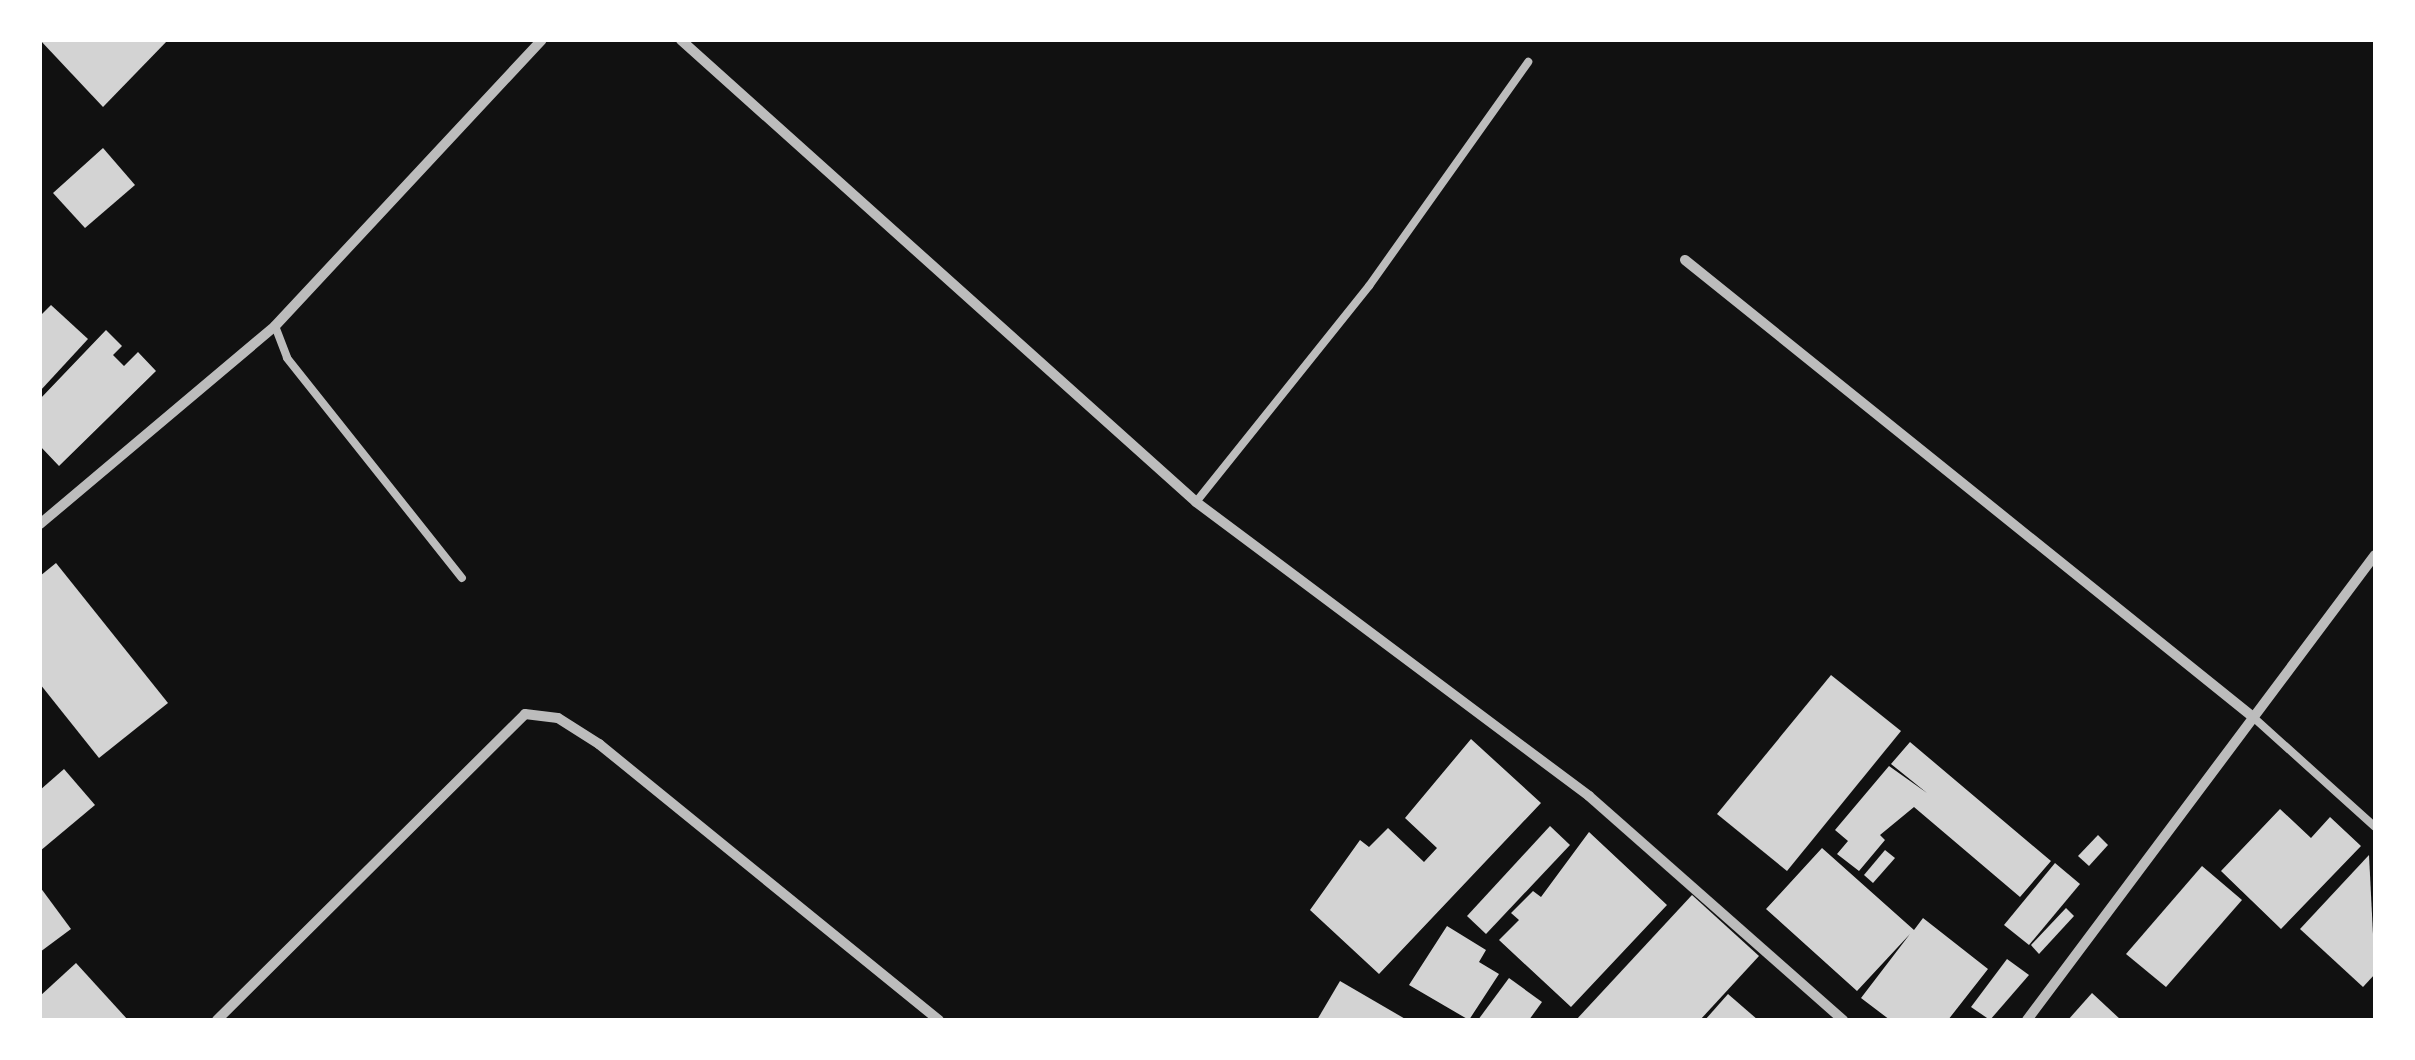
<!DOCTYPE html>
<html>
<head>
<meta charset="utf-8">
<style>
  body { margin:0 }
  #map { position:relative; width:2415px; height:1060px; overflow:hidden; background:#111; font-family:"Noto Sans",sans-serif }
  div>[style] { position:absolute }
  .building>* { inset:0; background:#d3d3d3 }
  .service>* { height:8px; margin:-4px; padding:0 4px; transform-origin:4px; border-radius:4px; background:#bcbcbc }
  .minor>* { height:10px; margin:-5px; padding:0 5px; transform-origin:5px; border-radius:5px; background:#bcbcbc }
  span { translate:-50% -50%; white-space:nowrap; text-align:center; line-height:1.15; -webkit-text-stroke:8px #fff; paint-order:stroke }
  .frame { position:absolute; inset:0; border:42px solid #fff; pointer-events:none }
</style>
</head>
<body>
<div id="map">
  <div class="building">
    <div style="clip-path:polygon(40px 40px,168px 40px,103px 107px)"></div>
    <div style="clip-path:polygon(103px 148px,135px 185px,85px 228px,53px 193px)"></div>
    <div style="clip-path:polygon(51px 305px,88px 339px,40px 391px,40px 316px)"></div>
    <div style="clip-path:polygon(106px 330px,122px 346px,113px 355px,124px 366px,138px 352px,156px 371px,59px 466px,40px 446px,40px 399px)"></div>
    <div style="clip-path:polygon(56px 563px,168px 703px,99px 758px,40px 684px,40px 576px)"></div>
    <div style="clip-path:polygon(1831px 675px,1901px 731px,1787px 871px,1717px 814px)"></div>
    <div style="clip-path:polygon(1471px 739px,1541px 803px,1379px 974px,1310px 910px,1360px 840px,1369px 847px,1388px 828px,1424px 862px,1437px 848px,1405px 818px)"></div>
    <div style="clip-path:polygon(1910px 742px,2051px 861px,2020px 897px,1914px 807px,1880px 835px,1885px 840px,1859px 871px,1837px 854px,1848px 841px,1835px 830px,1889px 766px,1927px 793px,1891px 764px)"></div>
    <div style="clip-path:polygon(64px 769px,95px 805px,40px 851px,40px 790px)"></div>
    <div style="clip-path:polygon(2280px 809px,2311px 838px,2330px 817px,2361px 846px,2281px 929px,2221px 871px)"></div>
    <div style="clip-path:polygon(1550px 826px,1570px 845px,1486px 934px,1467px 916px)"></div>
    <div style="clip-path:polygon(1589px 832px,1667px 905px,1571px 1007px,1499px 940px,1519px 920px,1511px 913px,1533px 891px,1541px 897px)"></div>
    <div style="clip-path:polygon(2098px 835px,2108px 845px,2089px 866px,2078px 856px)"></div>
    <div style="clip-path:polygon(1822px 848px,1914px 930px,1923px 918px,1988px 969px,1948px 1020px,1890px 1020px,1861px 998px,1910px 934px,1857px 991px,1766px 909px)"></div>
    <div style="clip-path:polygon(1885px 850px,1895px 858px,1873px 883px,1864px 875px)"></div>
    <div style="clip-path:polygon(2369px 855px,2375px 974px,2363px 987px,2300px 929px)"></div>
    <div style="clip-path:polygon(2055px 863px,2080px 884px,2029px 945px,2004px 925px)"></div>
    <div style="clip-path:polygon(2202px 866px,2242px 900px,2166px 987px,2126px 954px)"></div>
    <div style="clip-path:polygon(40px 887px,71px 929px,40px 952px)"></div>
    <div style="clip-path:polygon(1692px 895px,1759px 956px,1700px 1020px,1576px 1020px)"></div>
    <div style="clip-path:polygon(2066px 908px,2074px 916px,2039px 954px,2031px 945px)"></div>
    <div style="clip-path:polygon(1447px 926px,1486px 950px,1479px 962px,1499px 974px,1469px 1020px,1409px 985px)"></div>
    <div style="clip-path:polygon(2007px 959px,2029px 975px,1990px 1020px,1971px 1007px)"></div>
    <div style="clip-path:polygon(76px 963px,128px 1020px,40px 1020px,40px 996px)"></div>
    <div style="clip-path:polygon(1509px 978px,1542px 1002px,1529px 1020px,1478px 1020px)"></div>
    <div style="clip-path:polygon(1340px 981px,1407px 1020px,1317px 1020px)"></div>
    <div style="clip-path:polygon(2092px 993px,2121px 1020px,2068px 1020px)"></div>
    <div style="clip-path:polygon(1728px 994px,1758px 1020px,1705px 1020px)"></div>
  </div>
  <div class="service">
    <div style="left:275px;top:326px;width:34px;rotate:69deg"></div>
    <div style="left:287px;top:358px;width:281px;rotate:51.5deg"></div>
    <div style="left:1196px;top:502px;width:277px;rotate:-51.3deg"></div>
    <div style="left:1369px;top:286px;width:275px;rotate:-54.6deg"></div>
    <div style="left:2253px;top:717px;width:164px;rotate:42deg"></div>
  </div>
  <div class="minor">
    <div style="left:681px;top:40px;width:692px;rotate:41.89deg"></div>
    <div style="left:1196px;top:502px;width:491px;rotate:36.8deg"></div>
    <div style="left:1589px;top:796px;width:339px;rotate:41.4deg"></div>
    <div style="left:1685px;top:260px;width:729px;rotate:38.82deg"></div>
    <div style="left:40px;top:524px;width:307px;rotate:-40.1deg"></div>
    <div style="left:275px;top:326px;width:391px;rotate:-47deg"></div>
    <div style="left:217px;top:1020px;width:434px;rotate:-44.8deg"></div>
    <div style="left:525px;top:714px;width:33px;rotate:7deg"></div>
    <div style="left:558px;top:718px;width:49px;rotate:32.4deg"></div>
    <div style="left:599px;top:744px;width:438px;rotate:39.1deg"></div>
    <div style="left:2027px;top:1020px;width:581px;rotate:-53.19deg"></div>
  </div>
  <div class="frame"></div>
</div>
</body>
</html>
